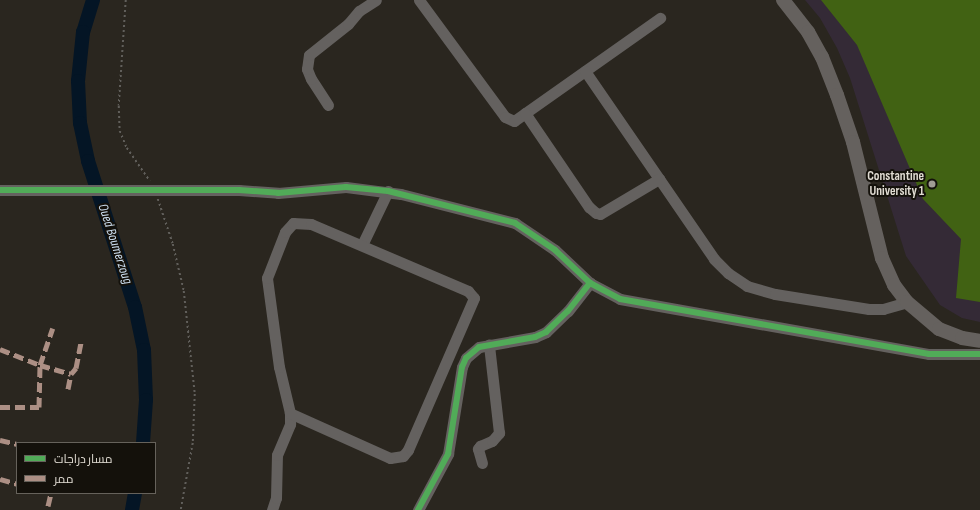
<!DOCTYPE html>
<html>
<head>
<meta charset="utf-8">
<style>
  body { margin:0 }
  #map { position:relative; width:980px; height:510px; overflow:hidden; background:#2a261f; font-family:"Sofia Sans Condensed",Cairo,sans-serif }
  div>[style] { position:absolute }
  .education>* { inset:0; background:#342a36 }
  .forest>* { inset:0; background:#416213 }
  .river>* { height:14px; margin:-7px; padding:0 7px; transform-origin:7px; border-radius:7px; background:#041525 }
  .path>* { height:1.5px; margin-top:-0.75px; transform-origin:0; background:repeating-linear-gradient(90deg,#615f5b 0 2px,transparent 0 5px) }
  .minor>* { height:11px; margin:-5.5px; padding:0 5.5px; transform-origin:5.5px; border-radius:5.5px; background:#64615f }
  .major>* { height:14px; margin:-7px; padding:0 7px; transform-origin:7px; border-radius:7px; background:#65615e }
  .minor-bridge>* { height:11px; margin:-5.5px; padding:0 5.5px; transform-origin:5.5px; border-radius:5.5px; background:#64615f }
  .quiet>* { height:5px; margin-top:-2.5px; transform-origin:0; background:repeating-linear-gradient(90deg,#ac8f84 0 10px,transparent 0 15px) }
  .cycleway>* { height:6px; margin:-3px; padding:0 3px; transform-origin:3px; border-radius:3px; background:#51ab58 }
  .dots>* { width:11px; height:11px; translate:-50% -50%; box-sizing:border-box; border:2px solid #14110b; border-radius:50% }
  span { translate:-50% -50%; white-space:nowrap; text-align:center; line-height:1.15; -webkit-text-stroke:4px #14110b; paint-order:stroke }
  .poi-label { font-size:13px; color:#e1dcd3; font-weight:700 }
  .right { translate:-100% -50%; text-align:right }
  .water-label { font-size:14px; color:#cbddee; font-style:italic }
  .legend { position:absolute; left:16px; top:442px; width:140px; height:52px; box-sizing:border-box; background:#14110b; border:1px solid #66625b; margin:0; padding:5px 7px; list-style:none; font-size:12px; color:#e1dcd3 }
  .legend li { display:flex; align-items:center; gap:8px; height:20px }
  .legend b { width:20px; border:1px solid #66625b }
</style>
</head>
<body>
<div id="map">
  <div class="education">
    <div style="clip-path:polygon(805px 0,980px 0,980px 322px,962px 318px,940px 305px,906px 256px,850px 78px,837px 48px,820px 18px)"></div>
  </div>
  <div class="forest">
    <div style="clip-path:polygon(821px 0,980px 0,980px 302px,956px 298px,961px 239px,923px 199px,857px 45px)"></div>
  </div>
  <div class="river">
    <div style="left:93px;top:0;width:34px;rotate:107deg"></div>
    <div style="left:83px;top:32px;width:49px;rotate:95.8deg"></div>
    <div style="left:78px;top:81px;width:42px;rotate:87.3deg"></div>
    <div style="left:80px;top:123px;width:39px;rotate:78deg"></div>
    <div style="left:88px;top:161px;width:153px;rotate:72.2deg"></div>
    <div style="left:135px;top:307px;width:44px;rotate:78.2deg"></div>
    <div style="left:144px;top:350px;width:50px;rotate:87.7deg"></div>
    <div style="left:146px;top:400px;width:43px;rotate:94deg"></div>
    <div style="left:132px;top:510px;width:17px;rotate:-80deg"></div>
  </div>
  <div class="path">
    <div style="left:126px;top:0;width:106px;rotate:93.8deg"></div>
    <div style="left:119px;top:106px;width:25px;rotate:88deg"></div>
    <div style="left:120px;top:131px;width:18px;rotate:68deg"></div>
    <div style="left:127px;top:148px;width:40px;rotate:55.1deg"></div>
    <div style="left:158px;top:199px;width:47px;rotate:71.6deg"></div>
    <div style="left:173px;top:244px;width:48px;rotate:76.8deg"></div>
    <div style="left:184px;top:291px;width:104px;rotate:83.9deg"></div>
    <div style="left:195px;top:394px;width:49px;rotate:92.3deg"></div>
    <div style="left:193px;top:443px;width:68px;rotate:100.2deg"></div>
  </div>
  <div class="minor">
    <div style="left:419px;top:0;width:145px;rotate:53.7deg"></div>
    <div style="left:505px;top:117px;width:10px;rotate:24deg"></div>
    <div style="left:514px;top:121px;width:179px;rotate:-35.2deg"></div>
    <div style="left:585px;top:71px;width:228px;rotate:55.5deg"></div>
    <div style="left:714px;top:259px;width:20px;rotate:45deg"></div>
    <div style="left:728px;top:273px;width:23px;rotate:34deg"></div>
    <div style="left:747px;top:286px;width:29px;rotate:16deg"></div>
    <div style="left:775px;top:294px;width:95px;rotate:9.1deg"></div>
    <div style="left:869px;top:309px;width:14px"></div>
    <div style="left:883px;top:309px;width:25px;rotate:-16deg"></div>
    <div style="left:328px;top:105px;width:31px;rotate:-123deg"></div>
    <div style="left:311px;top:79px;width:11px;rotate:-112deg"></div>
    <div style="left:307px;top:69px;width:14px;rotate:-82deg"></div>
    <div style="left:309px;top:55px;width:50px;rotate:-38.5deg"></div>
    <div style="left:348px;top:24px;width:17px;rotate:-50deg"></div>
    <div style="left:359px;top:11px;width:20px;rotate:-33deg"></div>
    <div style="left:525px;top:113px;width:114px;rotate:55.8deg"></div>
    <div style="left:589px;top:207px;width:9px;rotate:41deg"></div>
    <div style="left:596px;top:213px;width:4px;rotate:14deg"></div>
    <div style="left:600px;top:214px;width:69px;rotate:-30.7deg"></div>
    <div style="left:239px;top:190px;width:39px;rotate:4deg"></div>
    <div style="left:278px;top:193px;width:68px;rotate:-5deg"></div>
    <div style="left:346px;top:187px;width:55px;rotate:7.3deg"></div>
    <div style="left:401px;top:194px;width:118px;rotate:14.3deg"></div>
    <div style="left:515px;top:223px;width:48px;rotate:34deg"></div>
    <div style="left:555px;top:250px;width:48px;rotate:43.3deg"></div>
    <div style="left:590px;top:283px;width:34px;rotate:28deg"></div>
    <div style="left:620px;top:299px;width:314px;rotate:10.1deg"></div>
    <div style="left:929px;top:354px;width:51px"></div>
    <div style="left:362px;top:245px;width:60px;rotate:-64.3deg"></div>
    <div style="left:482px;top:463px;width:15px;rotate:-106deg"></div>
    <div style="left:478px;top:449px;width:4px;rotate:-56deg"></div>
    <div style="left:480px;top:446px;width:13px;rotate:-23deg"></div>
    <div style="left:492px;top:441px;width:11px;rotate:-49deg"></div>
    <div style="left:499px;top:433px;width:89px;rotate:-96.5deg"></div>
    <div style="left:272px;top:510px;width:13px;rotate:-72deg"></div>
    <div style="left:276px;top:498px;width:43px;rotate:-88.7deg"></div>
    <div style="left:277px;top:455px;width:34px;rotate:-67deg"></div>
    <div style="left:290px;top:424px;width:11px;rotate:-90deg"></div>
    <div style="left:290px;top:413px;width:47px;rotate:-103.4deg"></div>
    <div style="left:279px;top:367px;width:90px;rotate:-97.7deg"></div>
    <div style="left:267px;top:278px;width:49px;rotate:-68.6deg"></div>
    <div style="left:285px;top:232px;width:12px;rotate:-48deg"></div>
    <div style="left:293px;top:223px;width:18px;rotate:3deg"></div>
    <div style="left:311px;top:224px;width:171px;rotate:23.1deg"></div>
    <div style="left:468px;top:291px;width:9px;rotate:49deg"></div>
    <div style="left:474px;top:298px;width:166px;rotate:113.5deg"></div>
    <div style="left:408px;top:450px;width:8px;rotate:130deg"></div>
    <div style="left:403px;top:456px;width:13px;rotate:171deg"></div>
    <div style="left:390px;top:458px;width:110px;rotate:-155.8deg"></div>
    <div style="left:418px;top:510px;width:64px;rotate:-61.8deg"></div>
    <div style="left:448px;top:454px;width:88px;rotate:-80.9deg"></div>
    <div style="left:462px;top:367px;width:10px;rotate:-66deg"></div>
    <div style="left:466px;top:358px;width:17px;rotate:-40deg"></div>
    <div style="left:479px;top:347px;width:57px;rotate:-10.1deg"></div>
    <div style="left:535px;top:337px;width:12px;rotate:-24deg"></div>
    <div style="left:546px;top:332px;width:30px;rotate:-44deg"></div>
    <div style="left:568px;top:311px;width:36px;rotate:-52deg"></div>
  </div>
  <div class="major">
    <div style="left:783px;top:0;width:41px;rotate:52deg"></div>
    <div style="left:808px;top:32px;width:29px;rotate:61deg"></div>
    <div style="left:822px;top:57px;width:41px;rotate:68.5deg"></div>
    <div style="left:837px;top:95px;width:50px;rotate:71.2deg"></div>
    <div style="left:853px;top:142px;width:120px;rotate:76deg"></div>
    <div style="left:882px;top:258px;width:30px;rotate:66deg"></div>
    <div style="left:894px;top:285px;width:21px;rotate:53deg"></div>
    <div style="left:907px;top:302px;width:42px;rotate:40.2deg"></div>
    <div style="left:939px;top:329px;width:25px;rotate:21deg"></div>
    <div style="left:962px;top:338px;width:18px;rotate:9deg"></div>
  </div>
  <div class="minor-bridge">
    <div style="left:0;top:190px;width:239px"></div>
  </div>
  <div class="quiet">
    <div style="left:0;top:349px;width:43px;rotate:21.8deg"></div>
    <div style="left:40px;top:365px;width:32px;rotate:16deg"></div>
    <div style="left:68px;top:389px;width:15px;rotate:-79deg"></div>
    <div style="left:71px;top:374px;width:8px;rotate:-50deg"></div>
    <div style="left:76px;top:368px;width:26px;rotate:-79deg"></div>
    <div style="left:0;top:407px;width:39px"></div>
    <div style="left:39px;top:407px;width:42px;rotate:-88.6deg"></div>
    <div style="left:40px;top:365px;width:39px;rotate:-71deg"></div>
    <div style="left:0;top:440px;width:17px;rotate:13deg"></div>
    <div style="left:0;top:479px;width:18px;rotate:16deg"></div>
    <div style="left:48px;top:506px;width:13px;rotate:-77deg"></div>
  </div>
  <div class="cycleway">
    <div style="left:0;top:190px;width:239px"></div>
    <div style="left:239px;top:190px;width:39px;rotate:4deg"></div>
    <div style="left:278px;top:193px;width:68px;rotate:-5deg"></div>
    <div style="left:346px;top:187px;width:42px;rotate:5.4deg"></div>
    <div style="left:388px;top:191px;width:131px;rotate:14.1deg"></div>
    <div style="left:515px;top:223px;width:48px;rotate:34deg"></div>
    <div style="left:555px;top:250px;width:48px;rotate:43.3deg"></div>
    <div style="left:590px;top:283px;width:34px;rotate:28deg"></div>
    <div style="left:620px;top:299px;width:314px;rotate:10.1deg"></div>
    <div style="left:929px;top:354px;width:51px"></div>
    <div style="left:418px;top:510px;width:64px;rotate:-61.8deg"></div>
    <div style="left:448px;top:454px;width:88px;rotate:-80.9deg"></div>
    <div style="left:462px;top:367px;width:10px;rotate:-66deg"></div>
    <div style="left:466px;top:358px;width:17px;rotate:-40deg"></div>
    <div style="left:479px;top:347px;width:57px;rotate:-10.1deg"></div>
    <div style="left:535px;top:337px;width:12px;rotate:-24deg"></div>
    <div style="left:546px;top:332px;width:30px;rotate:-44deg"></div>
    <div style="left:568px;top:311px;width:36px;rotate:-52deg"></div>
  </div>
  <div class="dots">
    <div style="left:932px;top:184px;background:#a19c94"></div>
  </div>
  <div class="poi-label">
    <span class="right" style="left:924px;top:184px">Constantine<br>University 1</span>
  </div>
  <div class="water-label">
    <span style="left:115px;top:244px;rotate:72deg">Oued Boumerzoug</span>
  </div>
  <ul class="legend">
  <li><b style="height:5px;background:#51ab58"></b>مسار دراجات</li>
  <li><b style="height:5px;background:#ac8f84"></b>ممر</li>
  </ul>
</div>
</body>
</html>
